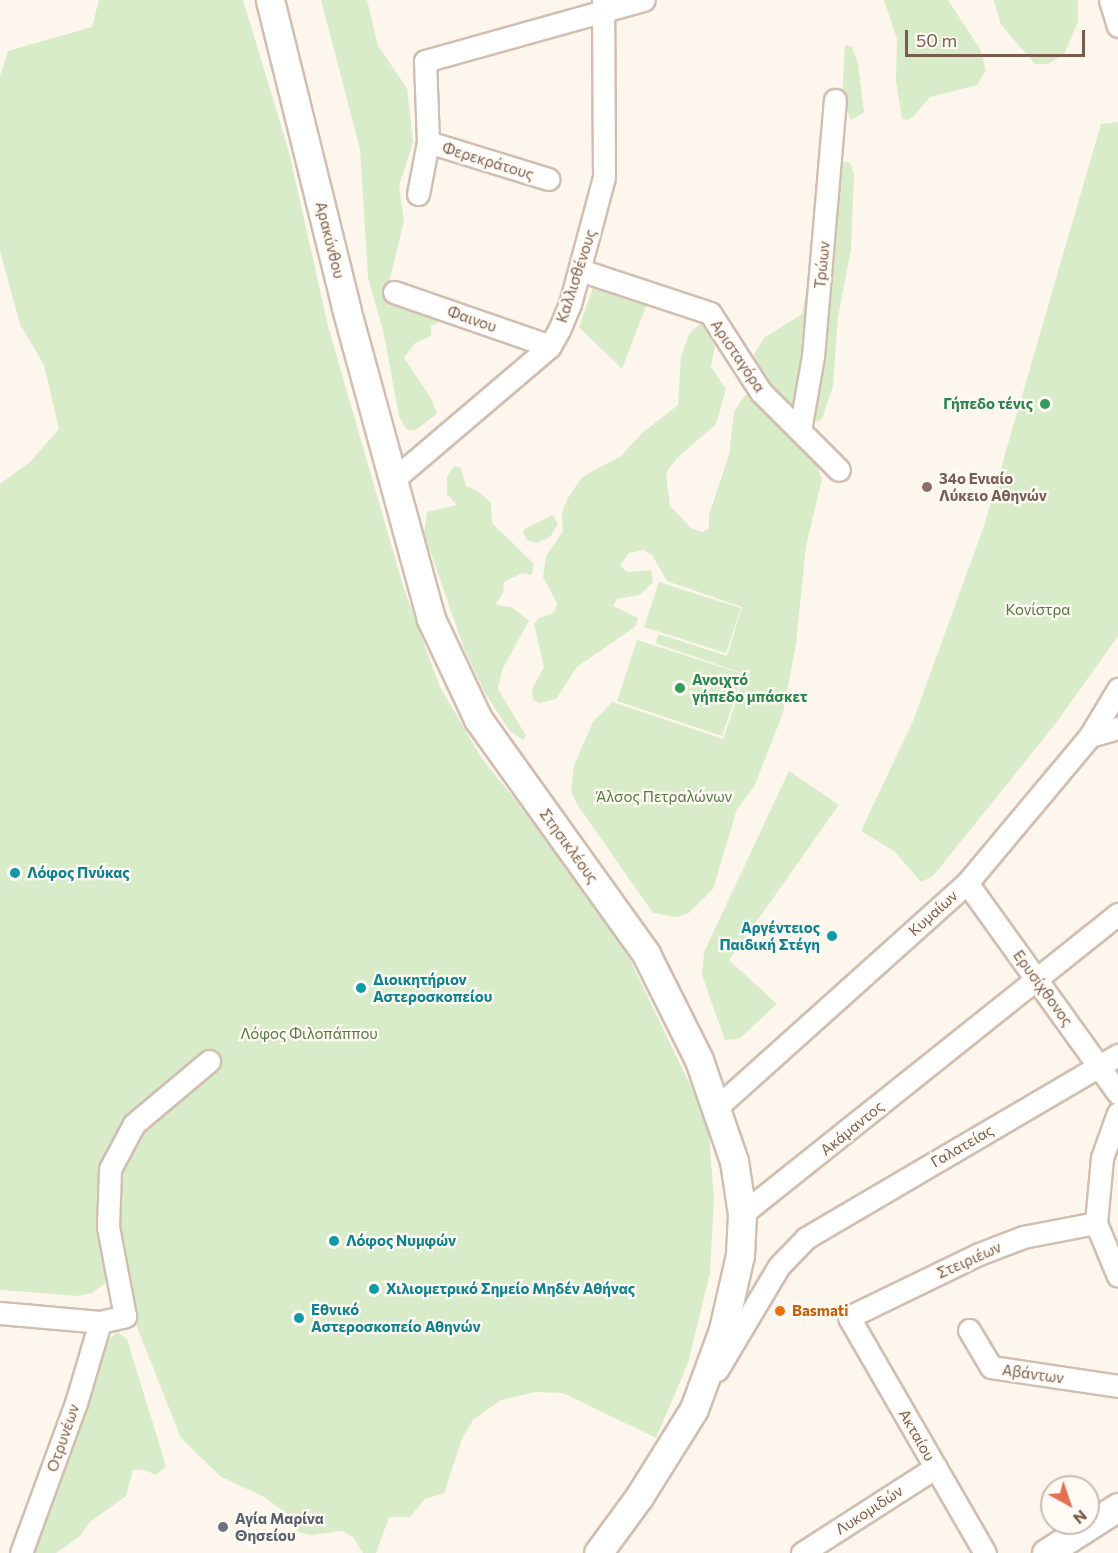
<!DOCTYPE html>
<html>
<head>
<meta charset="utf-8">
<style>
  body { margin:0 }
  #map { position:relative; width:1118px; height:1553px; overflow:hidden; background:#fdf6ec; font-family:Commissioner,sans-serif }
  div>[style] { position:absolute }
  .green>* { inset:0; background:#d8ecc9 }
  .roads { filter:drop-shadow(2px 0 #d1beb0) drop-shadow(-2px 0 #d1beb0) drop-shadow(0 2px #d1beb0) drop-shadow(0 -2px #d1beb0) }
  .minor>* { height:21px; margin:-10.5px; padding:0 10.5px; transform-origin:10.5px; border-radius:10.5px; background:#fff }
  .tertiary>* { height:27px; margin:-13.5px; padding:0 13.5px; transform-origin:13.5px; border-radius:13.5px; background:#fff }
  .dots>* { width:16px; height:16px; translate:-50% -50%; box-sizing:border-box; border:3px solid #fffaf3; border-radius:50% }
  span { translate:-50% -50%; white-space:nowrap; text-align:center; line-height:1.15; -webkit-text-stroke:4.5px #fffaf3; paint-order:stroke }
  .street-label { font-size:15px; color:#7a5c4d }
  .leisure-label { font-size:15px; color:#27864d; font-weight:700 }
  .right { translate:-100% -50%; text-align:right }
  .left { translate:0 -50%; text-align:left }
  .education-label { font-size:15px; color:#785e54; font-weight:700 }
  .park-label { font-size:15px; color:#537a41 }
  .culture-label { font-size:15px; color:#0d838f; font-weight:700 }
  .food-label { font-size:15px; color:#c56008; font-weight:700 }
  .worship-label { font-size:15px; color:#5b616d; font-weight:700 }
  .north { position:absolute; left:1040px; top:1475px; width:60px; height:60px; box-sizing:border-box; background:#fffaf3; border:2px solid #cabbb1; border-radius:50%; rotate:140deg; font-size:16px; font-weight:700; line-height:24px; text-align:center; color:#7a5c4d }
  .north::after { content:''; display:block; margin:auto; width:21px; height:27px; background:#e76f51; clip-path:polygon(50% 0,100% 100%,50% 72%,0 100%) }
  .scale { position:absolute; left:905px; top:30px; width:180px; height:27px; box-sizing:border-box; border:3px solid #7a5c4d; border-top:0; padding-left:8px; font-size:18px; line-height:21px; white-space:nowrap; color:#7a5c4d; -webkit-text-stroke:4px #fffaf3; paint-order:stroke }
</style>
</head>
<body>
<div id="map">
  <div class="green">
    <div style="clip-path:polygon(99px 0,243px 0,289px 152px,328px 326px,404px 589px,440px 687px,483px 760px,562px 857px,619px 937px,708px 1122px,714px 1198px,710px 1273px,688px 1363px,656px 1438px,563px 1393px,535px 1392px,501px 1400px,473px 1420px,462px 1439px,444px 1493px,425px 1499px,410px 1517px,389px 1517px,376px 1553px,363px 1553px,353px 1537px,342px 1531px,311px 1535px,298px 1532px,291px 1517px,266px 1498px,220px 1476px,181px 1438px,137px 1327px,138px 1310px,126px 1282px,104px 1284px,92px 1293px,78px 1296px,0 1290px,0 484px,30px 462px,59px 429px,44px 365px,20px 324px,0 251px,0 76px,8px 51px,92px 27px)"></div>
    <div style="clip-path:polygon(321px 0,367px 0,378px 46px,407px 88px,413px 143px,399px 186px,404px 221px,387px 291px,395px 301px,409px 309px,447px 318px,431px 326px,431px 336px,415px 343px,404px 358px,432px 400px,437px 414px,414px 431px,406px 429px,399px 416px,383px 330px,368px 278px,360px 149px)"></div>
    <div style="clip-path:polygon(884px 0,948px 0,980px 49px,986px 70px,977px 85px,930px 97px,914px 116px,907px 120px,902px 118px,896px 82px,897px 39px)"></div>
    <div style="clip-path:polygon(994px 0,1078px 0,1078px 22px,1064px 54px,1048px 64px,1035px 64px,1001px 25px)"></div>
    <div style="clip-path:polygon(845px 45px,852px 47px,858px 64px,864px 112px,851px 120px,842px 101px)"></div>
    <div style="clip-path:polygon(1118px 122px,1118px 636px,1053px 727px,933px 876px,921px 882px,894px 851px,861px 831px,913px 721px,985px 523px,1101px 124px)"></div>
    <div style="clip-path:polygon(845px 161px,851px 164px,854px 176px,851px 249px,838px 317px,833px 386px,822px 419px,814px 423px,795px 414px,763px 377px,754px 354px,765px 337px,802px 314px,807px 285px,835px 229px,840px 168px)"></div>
    <div style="clip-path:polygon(598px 274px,652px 291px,622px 369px,579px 327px)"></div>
    <div style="clip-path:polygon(707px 317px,715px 347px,711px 367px,726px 389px,716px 424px,676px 459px,666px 473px,670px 506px,691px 528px,702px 532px,709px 528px,709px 515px,729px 455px,734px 412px,745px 395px,752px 397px,814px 459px,822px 479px,806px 546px,796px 644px,783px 713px,754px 787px,737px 809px,713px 889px,689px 913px,676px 917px,653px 913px,577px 804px,571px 791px,574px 765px,593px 722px,612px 702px,723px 739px,745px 674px,657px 644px,656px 640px,659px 634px,727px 656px,742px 607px,667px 581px,652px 555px,644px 550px,629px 553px,620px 566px,627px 572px,651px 570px,653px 582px,640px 595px,617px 599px,613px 606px,638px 618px,636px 626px,577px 667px,556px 699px,540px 703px,533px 700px,532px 689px,544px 667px,534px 624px,539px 618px,555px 612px,557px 603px,543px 577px,546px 556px,563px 531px,562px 512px,568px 498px,582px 477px,621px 456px,642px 433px,678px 405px,681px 356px,690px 333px)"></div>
    <div style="clip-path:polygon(455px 466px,461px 468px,466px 486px,478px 491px,491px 503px,492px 523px,534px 564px,532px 575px,522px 573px,504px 582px,503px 593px,495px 605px,512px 607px,529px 621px,502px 670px,498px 689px,526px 736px,523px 740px,509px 730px,485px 693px,464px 649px,424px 533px,427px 512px,457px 505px,447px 494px,447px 476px)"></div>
    <div style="clip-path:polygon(553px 515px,558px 524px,550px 537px,537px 543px,527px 540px,523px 532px,526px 528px)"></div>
    <div style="clip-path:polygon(659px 582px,741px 608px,726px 653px,644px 627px)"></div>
    <div style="clip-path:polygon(637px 640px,743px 674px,722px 736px,617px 701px)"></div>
    <div style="clip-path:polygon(789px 771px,839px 805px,729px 960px,777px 1004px,739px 1039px,725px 1040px,702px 975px,704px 952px)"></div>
    <div style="clip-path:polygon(118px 1332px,127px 1339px,166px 1466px,156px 1475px,145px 1470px,133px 1470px,126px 1496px,91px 1521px,79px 1537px,56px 1553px,32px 1553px,92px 1390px,103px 1343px)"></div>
  </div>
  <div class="roads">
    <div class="minor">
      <div style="left:1110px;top:0;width:27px;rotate:73deg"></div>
      <div style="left:428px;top:142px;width:126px;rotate:17.1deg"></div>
      <div style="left:418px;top:194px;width:53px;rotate:-79.1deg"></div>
      <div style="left:428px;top:142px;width:81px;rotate:-92.1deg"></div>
      <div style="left:425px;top:61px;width:227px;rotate:-15.6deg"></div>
      <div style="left:580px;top:270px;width:137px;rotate:18.3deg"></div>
      <div style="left:710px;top:313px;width:94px;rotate:57.2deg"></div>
      <div style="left:761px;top:392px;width:110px;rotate:45deg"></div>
      <div style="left:394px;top:292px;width:165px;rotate:19.1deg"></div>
      <div style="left:800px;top:430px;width:75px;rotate:-80deg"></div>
      <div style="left:813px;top:356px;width:257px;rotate:-85.1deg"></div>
      <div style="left:394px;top:479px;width:205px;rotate:-40.4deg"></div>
      <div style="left:550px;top:346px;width:18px;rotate:-61deg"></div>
      <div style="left:559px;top:330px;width:28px;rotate:-67deg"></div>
      <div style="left:570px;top:304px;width:131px;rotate:-75deg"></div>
      <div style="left:604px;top:177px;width:177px;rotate:-90.3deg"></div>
      <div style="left:1090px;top:736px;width:29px;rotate:-16deg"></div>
      <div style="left:967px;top:883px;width:259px;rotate:54.3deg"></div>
      <div style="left:716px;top:1108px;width:337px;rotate:-41.9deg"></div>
      <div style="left:967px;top:883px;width:192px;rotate:-50.1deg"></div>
      <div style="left:1090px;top:736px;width:55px;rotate:-59.2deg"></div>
      <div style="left:1118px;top:1113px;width:48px;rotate:109.6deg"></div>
      <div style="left:1102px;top:1158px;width:65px;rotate:95.3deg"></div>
      <div style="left:1096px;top:1223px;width:57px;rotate:67.5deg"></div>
      <div style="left:742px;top:1214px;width:481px;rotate:-38.6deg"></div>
      <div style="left:0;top:1313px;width:100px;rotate:5.1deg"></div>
      <div style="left:100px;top:1322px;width:26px;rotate:-13deg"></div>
      <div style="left:125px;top:1316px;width:91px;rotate:-100.8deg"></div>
      <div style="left:108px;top:1227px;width:58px;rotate:-88deg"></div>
      <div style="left:110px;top:1169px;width:51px;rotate:-61.9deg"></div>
      <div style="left:134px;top:1124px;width:98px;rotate:-40deg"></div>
      <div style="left:969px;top:1330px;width:43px;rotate:59.3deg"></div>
      <div style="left:991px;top:1367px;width:128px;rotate:8.5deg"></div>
      <div style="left:717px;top:1370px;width:121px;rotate:-59.2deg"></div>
      <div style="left:779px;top:1266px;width:39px;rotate:-46deg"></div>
      <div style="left:806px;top:1238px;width:362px;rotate:-30.4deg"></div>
      <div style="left:21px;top:1553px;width:160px;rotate:-69.9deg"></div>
      <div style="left:76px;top:1403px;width:84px;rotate:-73.5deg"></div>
      <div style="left:802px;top:1553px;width:159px;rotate:-32.7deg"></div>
      <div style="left:985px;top:1553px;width:272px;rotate:-120deg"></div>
      <div style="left:849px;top:1317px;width:144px;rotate:-25.9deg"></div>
      <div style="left:979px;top:1254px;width:47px;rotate:-21.1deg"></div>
      <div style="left:1023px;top:1237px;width:74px;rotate:-10.9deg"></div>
    </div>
    <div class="tertiary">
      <div style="left:270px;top:0;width:317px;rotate:76.1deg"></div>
      <div style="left:346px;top:308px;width:322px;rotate:74.7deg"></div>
      <div style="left:431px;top:619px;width:110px;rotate:64.8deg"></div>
      <div style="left:478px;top:719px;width:289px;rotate:54.4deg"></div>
      <div style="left:646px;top:954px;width:119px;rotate:63.4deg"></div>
      <div style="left:699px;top:1060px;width:107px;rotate:70.9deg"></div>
      <div style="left:734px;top:1161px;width:54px;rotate:81.4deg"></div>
      <div style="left:742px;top:1214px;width:41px;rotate:92.8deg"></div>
      <div style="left:740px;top:1255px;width:77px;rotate:102.8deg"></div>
      <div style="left:723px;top:1330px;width:84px;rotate:110.2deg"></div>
      <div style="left:694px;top:1409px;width:104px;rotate:122deg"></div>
      <div style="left:639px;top:1497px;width:69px;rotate:126.2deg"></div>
      <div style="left:1046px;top:1553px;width:85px;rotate:-32.6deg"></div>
    </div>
  </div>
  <div class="dots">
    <div style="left:1045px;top:404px;background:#2e9e5b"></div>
    <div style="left:927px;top:487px;background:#8d6e63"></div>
    <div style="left:680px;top:688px;background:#2e9e5b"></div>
    <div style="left:15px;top:873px;background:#0f9aa8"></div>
    <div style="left:832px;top:936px;background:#0f9aa8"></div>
    <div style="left:361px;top:988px;background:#0f9aa8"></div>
    <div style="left:334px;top:1241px;background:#0f9aa8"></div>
    <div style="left:374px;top:1289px;background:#0f9aa8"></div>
    <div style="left:780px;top:1311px;background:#e8710a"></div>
    <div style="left:299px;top:1318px;background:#0f9aa8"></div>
    <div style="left:223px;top:1527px;background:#6b7280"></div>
  </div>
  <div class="street-label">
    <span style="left:488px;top:161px;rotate:17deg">Φερεκράτους</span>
    <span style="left:330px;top:240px;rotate:76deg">Αρακύνθου</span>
    <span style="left:822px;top:265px;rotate:-84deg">Τρώων</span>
    <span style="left:576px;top:276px;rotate:-72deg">Καλλισθένους</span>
    <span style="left:472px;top:319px;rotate:19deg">Φαινου</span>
    <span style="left:738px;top:356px;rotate:56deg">Αρισταγόρα</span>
    <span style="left:569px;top:846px;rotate:54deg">Στησικλέους</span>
    <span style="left:933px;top:913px;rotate:-42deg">Κυμαίων</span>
    <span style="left:1043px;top:988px;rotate:54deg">Ερυσίχθονος</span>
    <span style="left:852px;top:1128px;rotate:-39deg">Ακάμαντος</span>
    <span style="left:962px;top:1146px;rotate:-30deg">Γαλατείας</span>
    <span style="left:969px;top:1260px;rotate:-24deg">Στειριέων</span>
    <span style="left:1033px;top:1374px;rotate:8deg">Αβάντων</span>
    <span style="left:917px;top:1435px;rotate:60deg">Ακταίου</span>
    <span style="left:63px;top:1438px;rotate:-71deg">Οτρυνέων</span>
    <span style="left:869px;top:1510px;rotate:-33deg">Λυκομιδών</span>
  </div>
  <div class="leisure-label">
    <span class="right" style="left:1033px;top:404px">Γήπεδο τένις</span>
    <span class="left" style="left:692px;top:688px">Ανοιχτό<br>γήπεδο μπάσκετ</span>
  </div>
  <div class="education-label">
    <span class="left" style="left:939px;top:487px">34ο Ενιαίο<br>Λύκειο Αθηνών</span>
  </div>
  <div class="park-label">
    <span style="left:1038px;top:610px">Κονίστρα</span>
    <span style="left:664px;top:797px">Άλσος Πετραλώνων</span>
    <span style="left:309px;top:1034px">Λόφος Φιλοπάππου</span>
  </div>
  <div class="culture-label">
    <span class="left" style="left:27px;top:873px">Λόφος Πνύκας</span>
    <span class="right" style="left:820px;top:936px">Αργέντειος<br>Παιδική Στέγη</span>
    <span class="left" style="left:373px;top:988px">Διοικητήριον<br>Αστεροσκοπείου</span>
    <span class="left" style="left:346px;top:1241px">Λόφος Νυμφών</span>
    <span class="left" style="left:386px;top:1289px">Χιλιομετρικό Σημείο Μηδέν Αθήνας</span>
    <span class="left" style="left:311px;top:1318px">Εθνικό<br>Αστεροσκοπείο Αθηνών</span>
  </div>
  <div class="food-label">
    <span class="left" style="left:792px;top:1311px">Basmati</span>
  </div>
  <div class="worship-label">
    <span class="left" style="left:235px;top:1527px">Αγία Μαρίνα<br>Θησείου</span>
  </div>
  <div class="north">N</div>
  <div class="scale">50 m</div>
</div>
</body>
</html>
